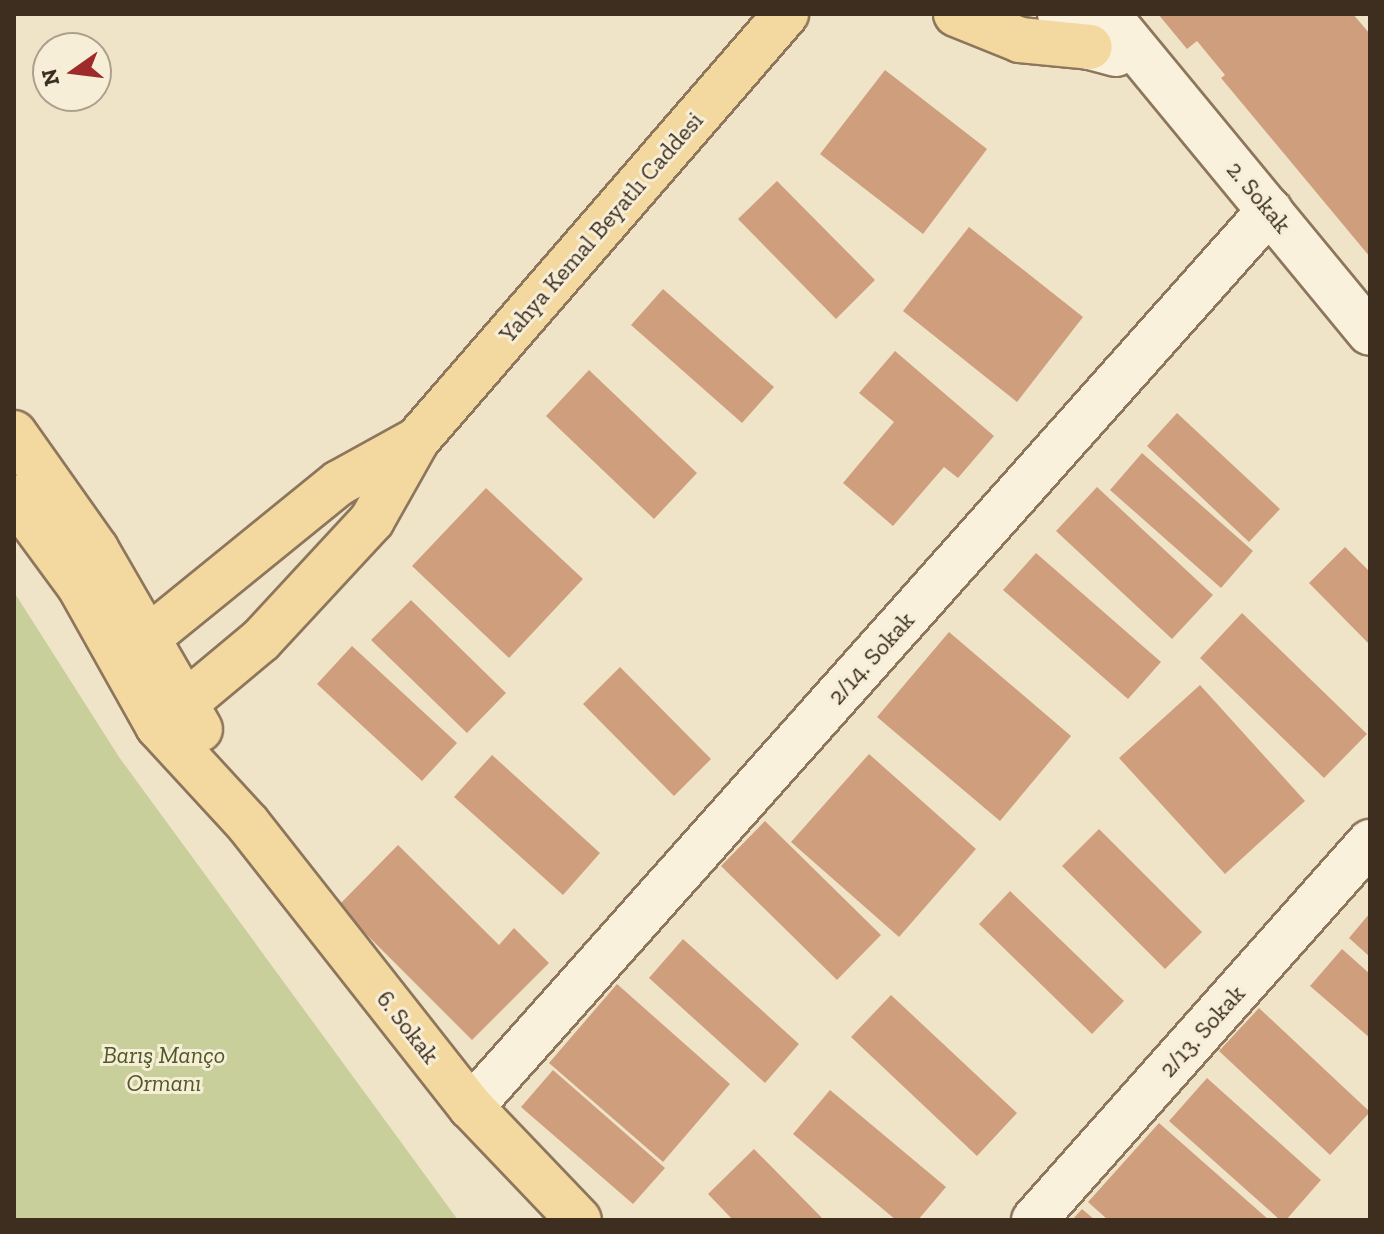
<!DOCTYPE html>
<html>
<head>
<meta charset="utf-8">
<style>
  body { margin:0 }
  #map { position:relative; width:1384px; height:1234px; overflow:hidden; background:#f0e4c8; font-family:"Zilla Slab",serif }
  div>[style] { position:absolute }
  .green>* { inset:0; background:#c9cf9b }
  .building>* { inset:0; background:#cf9f7d }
  .roads { filter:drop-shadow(2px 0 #8d765c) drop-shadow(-2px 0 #8d765c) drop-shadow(0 2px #8d765c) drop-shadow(0 -2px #8d765c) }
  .minor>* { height:44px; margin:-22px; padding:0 22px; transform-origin:22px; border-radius:22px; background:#faf1dc }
  .major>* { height:44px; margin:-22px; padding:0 22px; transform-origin:22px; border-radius:22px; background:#f3d9a0 }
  span { translate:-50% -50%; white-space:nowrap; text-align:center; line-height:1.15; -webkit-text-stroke:6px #f7eed8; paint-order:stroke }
  .street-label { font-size:24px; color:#3d2e20 }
  .park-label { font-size:24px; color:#4d5a26; font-style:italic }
  .frame { position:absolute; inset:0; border:16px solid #3d2e20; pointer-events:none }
  .north { position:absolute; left:32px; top:32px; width:80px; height:80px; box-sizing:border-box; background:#f7eed8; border:2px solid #ada18e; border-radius:50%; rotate:256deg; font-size:22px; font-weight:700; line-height:32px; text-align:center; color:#3d2e20 }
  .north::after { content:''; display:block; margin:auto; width:28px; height:36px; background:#9e2a2b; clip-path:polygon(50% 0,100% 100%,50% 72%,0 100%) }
</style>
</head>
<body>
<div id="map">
  <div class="green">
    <div style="clip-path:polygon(14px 592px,119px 757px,458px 1220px,14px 1220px)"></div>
  </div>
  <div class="building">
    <div style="clip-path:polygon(1158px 14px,1353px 14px,1370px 34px,1370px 257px,1221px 78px,1225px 75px,1197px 41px,1187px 49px)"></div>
    <div style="clip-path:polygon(885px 70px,987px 149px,923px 234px,820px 154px)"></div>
    <div style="clip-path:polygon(777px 181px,875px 280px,836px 319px,738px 219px)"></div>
    <div style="clip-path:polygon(969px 227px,1083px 317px,1017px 402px,903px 311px)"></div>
    <div style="clip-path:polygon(663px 289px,774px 387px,742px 423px,631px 325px)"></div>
    <div style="clip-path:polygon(895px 351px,994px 436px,958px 478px,944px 467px,893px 526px,843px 483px,894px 422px,859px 393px)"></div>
    <div style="clip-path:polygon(589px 370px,697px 473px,654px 519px,546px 416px)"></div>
    <div style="clip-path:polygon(1177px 413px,1280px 509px,1249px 542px,1147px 446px)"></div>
    <div style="clip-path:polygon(1142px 453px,1253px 551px,1221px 588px,1110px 490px)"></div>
    <div style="clip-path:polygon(1097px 487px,1213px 595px,1172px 639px,1056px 531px)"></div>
    <div style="clip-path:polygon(486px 488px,583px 579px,509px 658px,412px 566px)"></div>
    <div style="clip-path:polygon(1345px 547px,1370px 572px,1370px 645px,1309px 583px)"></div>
    <div style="clip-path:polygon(1036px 553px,1161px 662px,1128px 699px,1003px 590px)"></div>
    <div style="clip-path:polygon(411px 600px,506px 693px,467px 733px,371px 640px)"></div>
    <div style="clip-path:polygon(1242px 613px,1367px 734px,1324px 778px,1200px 658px)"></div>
    <div style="clip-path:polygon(949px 632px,1071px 736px,1000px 821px,877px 717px)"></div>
    <div style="clip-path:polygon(352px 646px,457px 743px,422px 781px,317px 684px)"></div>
    <div style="clip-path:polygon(620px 667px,711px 759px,674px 796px,583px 704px)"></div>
    <div style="clip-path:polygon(1200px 685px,1305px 801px,1225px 874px,1119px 758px)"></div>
    <div style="clip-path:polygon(869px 754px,976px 849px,899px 937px,791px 842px)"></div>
    <div style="clip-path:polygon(492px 755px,600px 853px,563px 895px,454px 797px)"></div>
    <div style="clip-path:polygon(765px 821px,881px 935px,837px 980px,721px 866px)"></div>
    <div style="clip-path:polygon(1099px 829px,1202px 932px,1165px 969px,1062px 866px)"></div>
    <div style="clip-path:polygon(398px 845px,499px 945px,514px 928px,549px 963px,472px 1040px,338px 906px)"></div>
    <div style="clip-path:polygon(1010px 891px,1124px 1001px,1092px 1034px,979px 924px)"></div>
    <div style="clip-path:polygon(1370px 913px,1370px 957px,1349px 938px)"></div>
    <div style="clip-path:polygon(683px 939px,799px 1044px,765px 1083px,649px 978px)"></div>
    <div style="clip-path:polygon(1342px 949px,1370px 974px,1370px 1038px,1310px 986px)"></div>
    <div style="clip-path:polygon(617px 984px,730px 1084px,663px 1162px,549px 1063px)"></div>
    <div style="clip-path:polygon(891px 995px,1017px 1113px,977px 1156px,851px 1037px)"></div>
    <div style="clip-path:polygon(1259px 1008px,1370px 1112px,1330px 1155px,1219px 1051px)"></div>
    <div style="clip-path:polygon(553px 1070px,665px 1168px,633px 1204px,521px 1107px)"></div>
    <div style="clip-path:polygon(1207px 1078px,1321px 1180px,1286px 1220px,1280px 1220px,1169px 1121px)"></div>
    <div style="clip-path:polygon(830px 1090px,946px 1187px,918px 1220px,896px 1220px,793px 1134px)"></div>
    <div style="clip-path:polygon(1159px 1123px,1269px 1220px,1108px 1220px,1088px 1202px)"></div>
    <div style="clip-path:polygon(754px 1149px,824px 1220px,733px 1220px,708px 1194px)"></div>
    <div style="clip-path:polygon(1082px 1209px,1095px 1220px,1072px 1220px)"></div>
  </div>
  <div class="roads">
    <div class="minor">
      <div style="left:1060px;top:14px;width:45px;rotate:47.7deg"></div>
      <div style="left:1090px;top:47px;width:27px;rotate:15deg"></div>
      <div style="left:1107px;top:14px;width:413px;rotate:50.5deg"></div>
      <div style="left:471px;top:1107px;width:1201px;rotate:-48.31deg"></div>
      <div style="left:1034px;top:1220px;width:506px;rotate:-48.37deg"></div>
    </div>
    <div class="major">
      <div style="left:956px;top:14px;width:69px;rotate:22.1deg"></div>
      <div style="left:1020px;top:40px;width:70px;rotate:5.7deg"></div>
      <div style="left:14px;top:433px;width:142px;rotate:54.7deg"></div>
      <div style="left:96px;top:549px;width:208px;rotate:60deg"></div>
      <div style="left:14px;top:497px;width:112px;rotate:53.7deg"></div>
      <div style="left:80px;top:587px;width:159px;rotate:60.7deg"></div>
      <div style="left:158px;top:726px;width:133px;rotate:47.4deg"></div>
      <div style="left:248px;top:824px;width:360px;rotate:51.8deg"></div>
      <div style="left:471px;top:1107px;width:156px;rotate:46.3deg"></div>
      <div style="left:127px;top:655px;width:273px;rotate:-39.1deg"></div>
      <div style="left:339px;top:483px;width:89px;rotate:-28.9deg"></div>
      <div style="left:158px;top:726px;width:134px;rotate:-39.9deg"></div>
      <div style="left:261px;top:640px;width:163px;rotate:-47.2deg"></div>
      <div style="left:372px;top:520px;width:92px;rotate:-60.6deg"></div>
      <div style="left:417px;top:440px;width:564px;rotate:-49.1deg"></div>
    </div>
  </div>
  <div class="street-label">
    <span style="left:1259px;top:197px;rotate:50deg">2. Sokak</span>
    <span style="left:601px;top:227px;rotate:-49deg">Yahya Kemal Beyatlı Caddesi</span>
    <span style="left:871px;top:658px;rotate:-48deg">2/14. Sokak</span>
    <span style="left:408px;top:1027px;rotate:52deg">6. Sokak</span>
    <span style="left:1202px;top:1031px;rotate:-48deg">2/13. Sokak</span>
  </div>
  <div class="park-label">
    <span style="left:164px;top:1069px">Barış Manço<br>Ormanı</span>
  </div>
  <div class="frame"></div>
  <div class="north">N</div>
</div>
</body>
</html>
